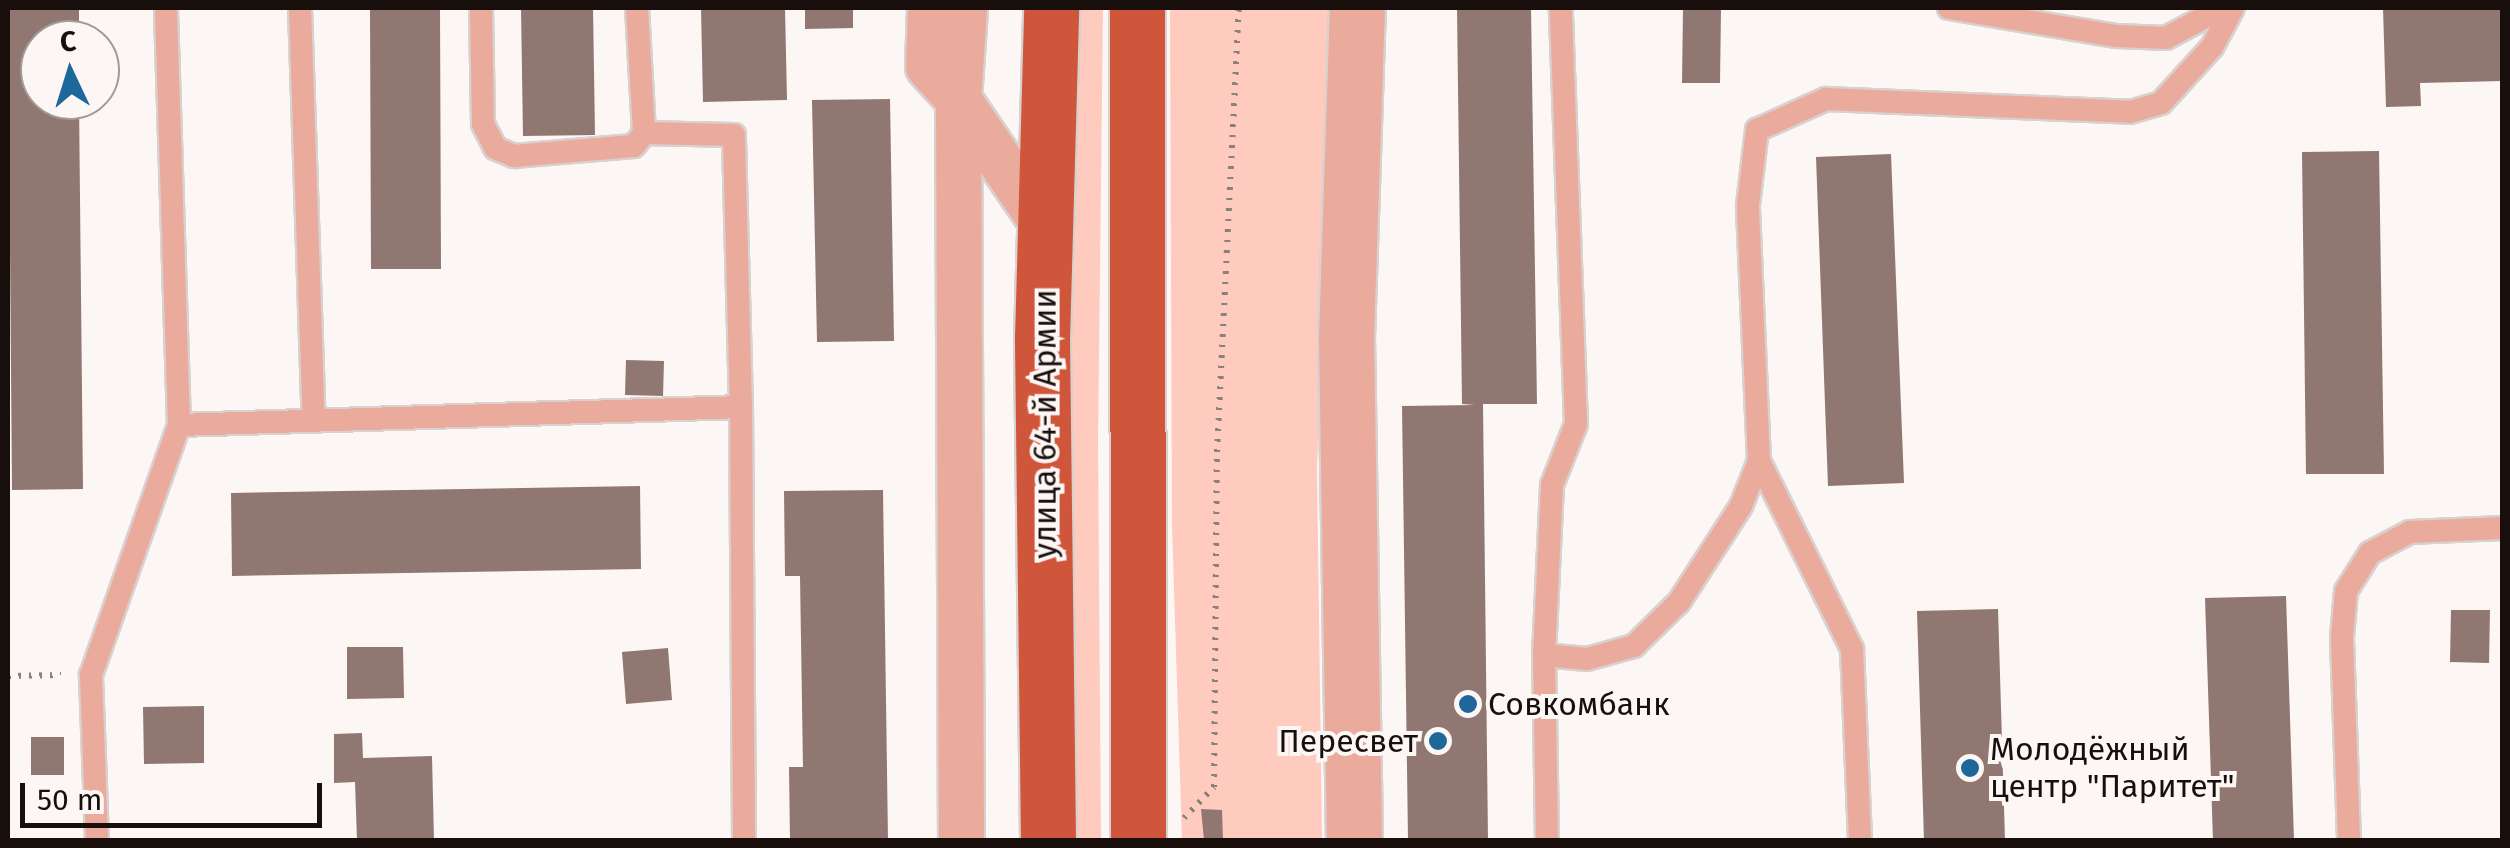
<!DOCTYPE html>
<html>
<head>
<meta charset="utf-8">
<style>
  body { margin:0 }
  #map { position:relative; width:2510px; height:848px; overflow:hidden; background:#fcf6f5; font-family:"Fira Sans",sans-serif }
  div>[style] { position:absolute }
  .green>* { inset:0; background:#fecbbe }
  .building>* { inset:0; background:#907771 }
  .path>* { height:6px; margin-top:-3px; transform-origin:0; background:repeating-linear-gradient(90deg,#898180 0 2.5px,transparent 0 10.5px) }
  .roads { filter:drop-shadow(2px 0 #d8d1d0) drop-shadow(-2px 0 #d8d1d0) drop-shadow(0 2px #d8d1d0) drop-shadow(0 -2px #d8d1d0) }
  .service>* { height:22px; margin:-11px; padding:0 11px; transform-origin:11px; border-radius:11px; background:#eaab9c }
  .minor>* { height:45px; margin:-22.5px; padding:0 22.5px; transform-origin:22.5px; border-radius:22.5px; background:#eaab9c }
  .tertiary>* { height:55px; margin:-27.5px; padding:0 27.5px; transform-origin:27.5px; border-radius:27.5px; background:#eaab9c }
  .trunk>* { height:55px; margin:-27.5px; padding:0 27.5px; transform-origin:27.5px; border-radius:27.5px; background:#cf563a }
  .dots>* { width:28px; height:28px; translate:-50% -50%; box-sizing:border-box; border:5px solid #fcf6f5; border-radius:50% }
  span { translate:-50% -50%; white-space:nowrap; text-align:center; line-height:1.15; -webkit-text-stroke:8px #fcf6f5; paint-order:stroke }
  .street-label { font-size:32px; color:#180f0d }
  .poi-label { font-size:32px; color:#180f0d }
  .left { translate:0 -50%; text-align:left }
  .right { translate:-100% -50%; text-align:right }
  .frame { position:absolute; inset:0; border:10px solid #180f0d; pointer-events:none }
  .north { position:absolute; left:20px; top:20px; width:100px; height:100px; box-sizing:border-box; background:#fcf6f5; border:2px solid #a19a98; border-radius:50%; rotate:356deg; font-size:28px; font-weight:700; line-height:40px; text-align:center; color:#180f0d }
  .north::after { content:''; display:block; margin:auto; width:35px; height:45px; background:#1d679a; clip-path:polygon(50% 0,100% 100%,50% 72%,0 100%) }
  .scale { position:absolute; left:20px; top:783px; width:302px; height:45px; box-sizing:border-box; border:5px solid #180f0d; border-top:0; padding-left:12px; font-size:30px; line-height:35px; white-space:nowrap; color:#180f0d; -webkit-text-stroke:8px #fcf6f5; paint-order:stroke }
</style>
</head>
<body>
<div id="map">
  <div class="green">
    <div style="clip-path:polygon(1076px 8px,1103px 8px,1098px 442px,1101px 840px,1076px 840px,1069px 436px)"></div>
    <div style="clip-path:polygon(1170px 8px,1336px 8px,1317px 468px,1322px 840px,1182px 840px,1172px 525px)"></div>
  </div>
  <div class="building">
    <div style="clip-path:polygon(8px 8px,79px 8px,79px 40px,40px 40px,40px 100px,79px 100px,83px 489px,12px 490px)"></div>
    <div style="clip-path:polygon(370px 8px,440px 8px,441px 269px,371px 269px)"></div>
    <div style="clip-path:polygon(593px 8px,595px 135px,523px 136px,521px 9px)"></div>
    <div style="clip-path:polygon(701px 8px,785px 8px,787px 100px,703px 102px)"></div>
    <div style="clip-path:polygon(805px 8px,853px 8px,853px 28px,805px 29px)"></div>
    <div style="clip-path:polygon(1457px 8px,1531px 8px,1537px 404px,1483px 404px,1488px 840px,1408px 840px,1402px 406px,1475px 405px,1462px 404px)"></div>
    <div style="clip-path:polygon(1683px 8px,1721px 8px,1720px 83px,1682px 83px)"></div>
    <div style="clip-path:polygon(2383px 8px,2502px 8px,2502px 81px,2420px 83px,2421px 106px,2386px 107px)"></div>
    <div style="clip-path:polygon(890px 99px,894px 341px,817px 342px,812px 100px)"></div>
    <div style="clip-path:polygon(2379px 151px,2384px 474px,2306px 474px,2302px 152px)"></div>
    <div style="clip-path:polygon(1891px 154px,1904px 483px,1828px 486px,1816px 157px)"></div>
    <div style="clip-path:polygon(626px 360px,664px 361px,663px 396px,625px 395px)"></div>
    <div style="clip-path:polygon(640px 486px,641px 569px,232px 576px,231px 493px)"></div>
    <div style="clip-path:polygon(883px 490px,888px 840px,790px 840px,789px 767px,803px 767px,800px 576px,785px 576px,784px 491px)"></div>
    <div style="clip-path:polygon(2286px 596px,2294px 840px,2213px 840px,2205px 598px)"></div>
    <div style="clip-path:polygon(1998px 609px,2005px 840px,1924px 840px,1917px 611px)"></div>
    <div style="clip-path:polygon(2451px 610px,2490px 610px,2489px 663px,2450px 662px)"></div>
    <div style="clip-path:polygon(347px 647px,403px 647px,404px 698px,347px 699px)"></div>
    <div style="clip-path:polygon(668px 648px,672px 700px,626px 704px,622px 652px)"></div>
    <div style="clip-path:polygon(204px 706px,204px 763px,144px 764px,143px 707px)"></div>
    <div style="clip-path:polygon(362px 733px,363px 758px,432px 756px,434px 840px,357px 840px,355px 782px,334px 783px,334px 734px)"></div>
    <div style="clip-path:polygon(31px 737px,64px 737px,64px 775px,31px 775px)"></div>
    <div style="clip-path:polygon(1201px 809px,1222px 810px,1223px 840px,1204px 840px)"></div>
  </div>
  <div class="path">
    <div style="left:8px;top:676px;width:53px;rotate:-1.1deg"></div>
    <div style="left:1184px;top:818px;width:43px;rotate:-45.9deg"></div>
    <div style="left:1214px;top:787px;width:335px;rotate:-89.5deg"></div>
    <div style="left:1217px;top:452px;width:445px;rotate:-87.2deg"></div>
  </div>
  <div class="roads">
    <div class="service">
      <div style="left:300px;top:8px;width:413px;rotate:88.1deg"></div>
      <div style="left:481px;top:8px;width:116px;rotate:89deg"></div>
      <div style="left:483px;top:124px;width:27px;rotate:63deg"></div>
      <div style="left:495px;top:148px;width:21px;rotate:23deg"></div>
      <div style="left:514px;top:156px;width:120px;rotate:-4.8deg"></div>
      <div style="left:634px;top:146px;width:16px;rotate:-52deg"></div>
      <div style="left:644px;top:133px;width:125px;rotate:-93.2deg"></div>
      <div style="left:1949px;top:8px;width:170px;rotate:9.5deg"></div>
      <div style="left:2117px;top:36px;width:49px;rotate:2.3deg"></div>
      <div style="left:2166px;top:38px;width:64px;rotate:-28.2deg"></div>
      <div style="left:741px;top:407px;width:433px;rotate:89.6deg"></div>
      <div style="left:179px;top:425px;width:562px;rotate:-1.83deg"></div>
      <div style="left:741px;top:407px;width:272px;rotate:-91.5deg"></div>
      <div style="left:734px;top:135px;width:90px;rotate:-178.7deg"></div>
      <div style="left:1544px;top:655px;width:43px;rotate:5.3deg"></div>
      <div style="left:1587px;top:659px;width:49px;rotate:-15.5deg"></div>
      <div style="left:1634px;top:646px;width:63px;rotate:-44.4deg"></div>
      <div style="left:1679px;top:602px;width:114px;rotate:-57.1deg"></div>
      <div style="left:1741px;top:506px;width:48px;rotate:-68.2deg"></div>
      <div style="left:97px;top:840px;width:165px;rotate:-92.1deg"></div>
      <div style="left:91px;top:675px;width:265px;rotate:-70.6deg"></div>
      <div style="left:179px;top:425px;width:417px;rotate:-91.8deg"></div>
      <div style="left:1547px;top:840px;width:185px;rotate:-90.9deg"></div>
      <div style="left:1544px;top:655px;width:170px;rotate:-87.3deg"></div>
      <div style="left:1552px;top:485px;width:66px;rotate:-68.5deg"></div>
      <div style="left:1576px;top:424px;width:416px;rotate:-92.1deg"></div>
      <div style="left:1860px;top:840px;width:191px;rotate:-92.4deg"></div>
      <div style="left:1852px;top:649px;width:210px;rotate:-116.3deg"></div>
      <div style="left:1759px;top:461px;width:256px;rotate:-92.5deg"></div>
      <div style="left:1748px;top:205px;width:76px;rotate:-83.2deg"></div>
      <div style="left:1757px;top:130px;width:76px;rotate:-24.2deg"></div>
      <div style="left:1826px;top:99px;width:304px;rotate:2.4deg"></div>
      <div style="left:2130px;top:112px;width:32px;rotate:-16deg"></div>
      <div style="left:2161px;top:103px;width:76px;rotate:-47.7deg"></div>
      <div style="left:2212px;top:47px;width:44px;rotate:-61.7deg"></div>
      <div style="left:2349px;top:840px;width:203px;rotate:-92deg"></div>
      <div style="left:2342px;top:637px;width:46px;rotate:-85deg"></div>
      <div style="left:2346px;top:591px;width:45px;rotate:-57.7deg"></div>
      <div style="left:2370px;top:553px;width:45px;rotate:-27.7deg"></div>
      <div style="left:2410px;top:532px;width:92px;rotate:-2.5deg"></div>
    </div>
    <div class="minor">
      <div style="left:930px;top:8px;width:58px;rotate:92deg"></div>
      <div style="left:928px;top:66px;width:45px;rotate:47.7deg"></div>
      <div style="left:958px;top:99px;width:155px;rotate:55.8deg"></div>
      <div style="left:961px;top:840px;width:741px;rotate:-90.23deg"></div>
      <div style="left:958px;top:99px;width:91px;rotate:-86.2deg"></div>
    </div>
    <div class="tertiary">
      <div style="left:1354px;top:840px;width:503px;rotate:-90.91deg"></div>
      <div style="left:1346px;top:337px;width:329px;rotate:-88.1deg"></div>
    </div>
    <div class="trunk">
      <div style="left:1137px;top:8px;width:832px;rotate:89.93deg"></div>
      <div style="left:1048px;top:840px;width:501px;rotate:-90.69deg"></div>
      <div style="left:1042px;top:339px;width:331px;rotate:-88.4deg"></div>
    </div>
  </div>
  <div class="dots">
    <div style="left:1468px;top:704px;background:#1d679a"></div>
    <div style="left:1438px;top:741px;background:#1d679a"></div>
    <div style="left:1970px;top:768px;background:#1d679a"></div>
  </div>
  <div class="street-label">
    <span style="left:1045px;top:424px;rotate:-90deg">улица 64-й Армии</span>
  </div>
  <div class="poi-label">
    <span class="left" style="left:1488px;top:704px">Совкомбанк</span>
    <span class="right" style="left:1418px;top:741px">Пересвет</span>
    <span class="left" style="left:1990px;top:768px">Молодёжный<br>центр "Паритет"</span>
  </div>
  <div class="frame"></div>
  <div class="north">С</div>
  <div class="scale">50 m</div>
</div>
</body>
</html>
